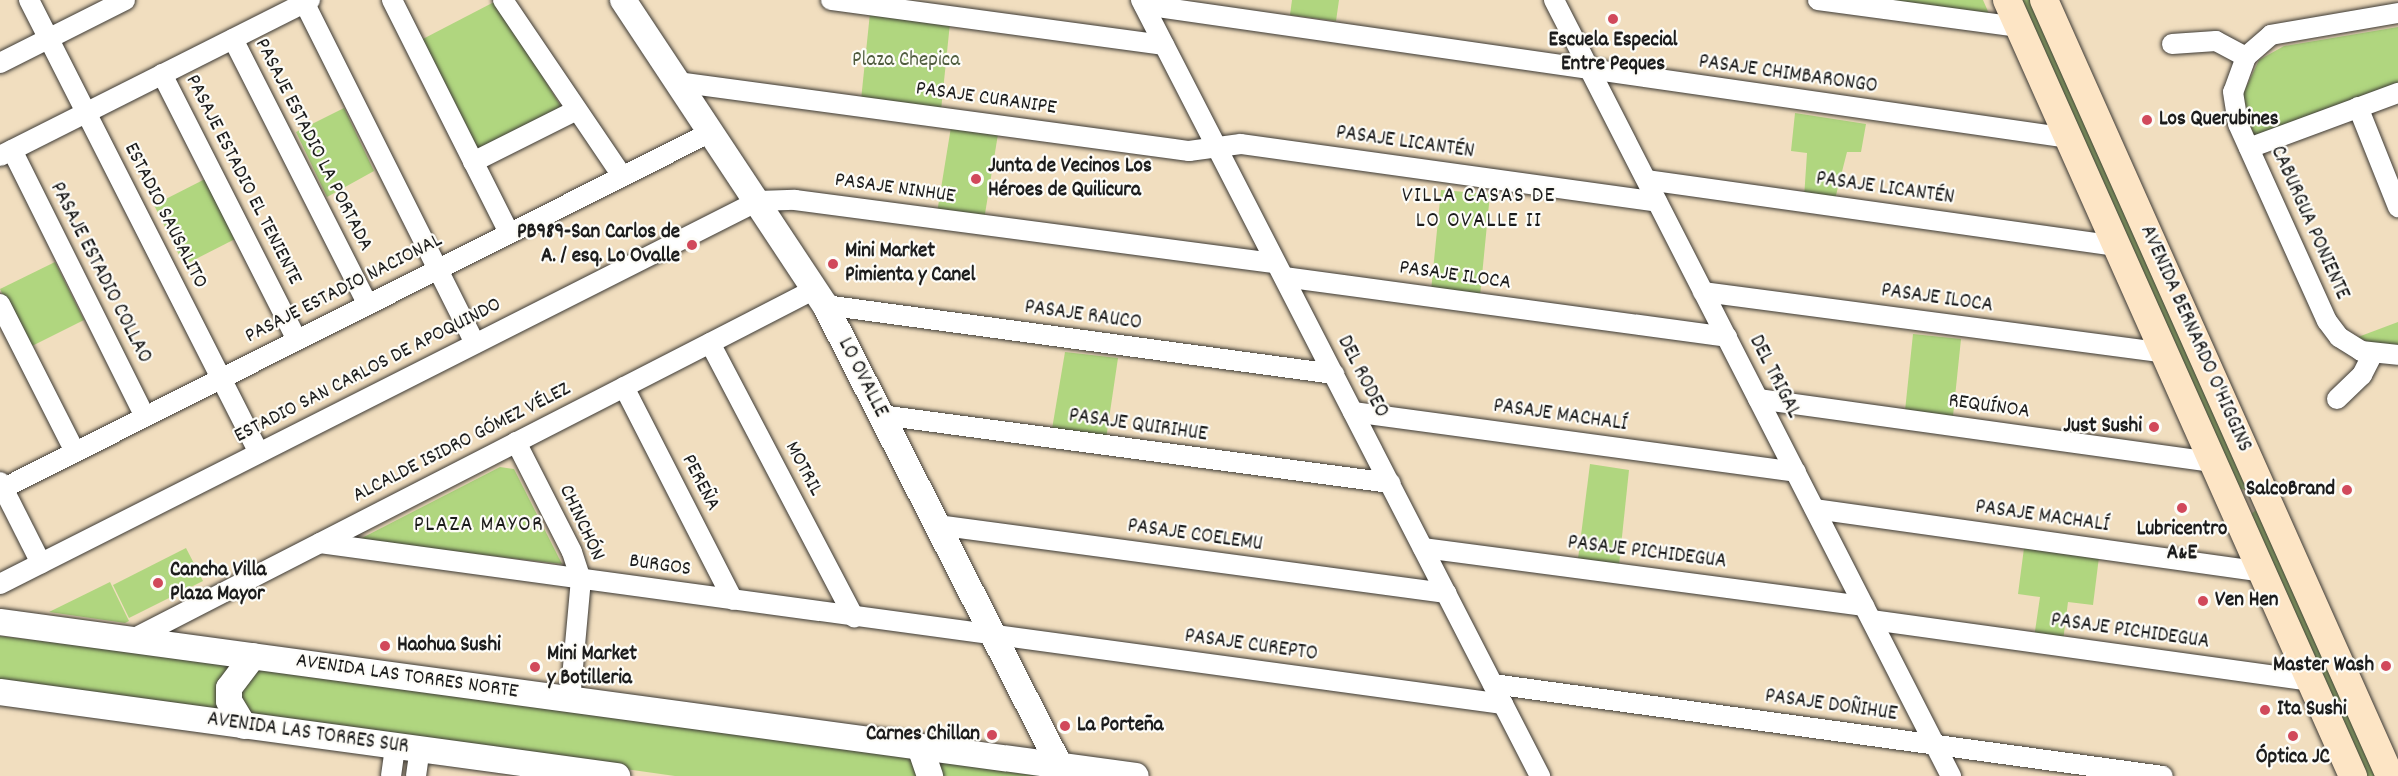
<!DOCTYPE html>
<html>
<head>
<meta charset="utf-8">
<style>
  body { margin:0 }
  #map { position:relative; width:2398px; height:776px; overflow:hidden; background:#f1debf; font-family:Dekko,sans-serif }
  div>[style] { position:absolute }
  .green>* { inset:0; background:#b0d67f }
  .roads { filter:drop-shadow(0 0 2px #3c3934) drop-shadow(0 0 2px #3c3934) }
  .minor>* { height:20px; margin:-10px; padding:0 10px; transform-origin:10px; border-radius:10px; background:#fff }
  .tertiary>* { height:26px; margin:-13px; padding:0 13px; transform-origin:13px; border-radius:13px; background:#fff }
  .secondary>* { height:28px; margin:-14px; padding:0 14px; transform-origin:14px; border-radius:14px; background:#fde5c5 }
  .dots>* { width:16px; height:16px; translate:-50% -50%; box-sizing:border-box; border:3px solid #fdfcf7; border-radius:50% }
  span { translate:-50% -50%; white-space:nowrap; text-align:center; line-height:1.15; -webkit-text-stroke:4.5px #fdfcf7; paint-order:stroke }
  .poi-label { font-size:21px; color:#1c1c1c; font-weight:700 }
  .left { translate:0 -50%; text-align:left }
  .right { translate:-100% -50%; text-align:right }
  .park-label { font-size:21px; color:#505d3f }
  .street-label { font-size:21px; color:#1c1c1c }
  .neighbourhood-label { font-size:22px; color:#1c1c1c; letter-spacing:1.5px }
</style>
</head>
<body>
<div id="map">
  <div class="green">
    <i style="clip-path:polygon(1292px 0,1339px 0,1336px 21px,1290px 15px)"></i>
    <i style="clip-path:polygon(1888px 0,1983px 0,1990px 16px)"></i>
    <i style="clip-path:polygon(2017px 0,2034px 0,2252px 490px,2238px 489px)"></i>
    <i style="clip-path:polygon(496px 1px,562px 108px,474px 151px,419px 41px)"></i>
    <i style="clip-path:polygon(870px 13px,950px 23px,941px 110px,861px 100px)"></i>
    <i style="clip-path:polygon(2398px 27px,2398px 88px,2254px 137px,2243px 94px,2259px 60px,2284px 46px)"></i>
    <i style="clip-path:polygon(344px 108px,374px 171px,327px 197px,296px 132px)"></i>
    <i style="clip-path:polygon(1795px 113px,1866px 124px,1861px 152px,1847px 152px,1834px 203px,1804px 198px,1807px 153px,1791px 151px)"></i>
    <i style="clip-path:polygon(951px 127px,998px 134px,984px 220px,937px 213px)"></i>
    <i style="clip-path:polygon(209px 177px,239px 237px,184px 265px,154px 205px)"></i>
    <i style="clip-path:polygon(1441px 190px,1490px 194px,1480px 296px,1431px 291px)"></i>
    <i style="clip-path:polygon(55px 262px,84px 320px,28px 348px,0 289px)"></i>
    <i style="clip-path:polygon(2398px 322px,2398px 346px,2374px 345px,2358px 337px)"></i>
    <i style="clip-path:polygon(1913px 334px,1961px 339px,1953px 416px,1905px 411px)"></i>
    <i style="clip-path:polygon(1065px 352px,1118px 358px,1106px 439px,1051px 435px)"></i>
    <i style="clip-path:polygon(1590px 464px,1629px 470px,1619px 565px,1578px 559px)"></i>
    <i style="clip-path:polygon(500px 467px,514px 469px,562px 564px,358px 540px)"></i>
    <i style="clip-path:polygon(2256px 510px,2378px 776px,2366px 776px,2250px 515px)"></i>
    <i style="clip-path:polygon(186px 548px,203px 581px,129px 618px,113px 585px)"></i>
    <i style="clip-path:polygon(2024px 548px,2099px 557px,2093px 605px,2068px 602px,2063px 641px,2034px 638px,2040px 597px,2018px 594px)"></i>
    <i style="clip-path:polygon(110px 582px,129px 621px,125px 623px,49px 612px)"></i>
    <i style="clip-path:polygon(0 636px,108px 649px,1047px 776px,675px 776px,0 681px)"></i>
  </div>
  <div class="roads">
    <div class="minor">
      <i style="left:29px;top:0;width:508px;rotate:63.08deg"></i>
      <i style="left:303px;top:0;width:384px;rotate:63.4deg"></i>
      <i style="left:392px;top:0;width:261px;rotate:63.3deg"></i>
      <i style="left:503px;top:0;width:212px;rotate:55.9deg"></i>
      <i style="left:831px;top:0;width:336px;rotate:7.7deg"></i>
      <i style="left:1141px;top:0;width:873px;rotate:62.79deg"></i>
      <i style="left:1554px;top:0;width:872px;rotate:62.91deg"></i>
      <i style="left:1818px;top:0;width:203px;rotate:7.7deg"></i>
      <i style="left:1144px;top:5px;width:935px;rotate:8.18deg"></i>
      <i style="left:2398px;top:13px;width:129px;rotate:170.2deg"></i>
      <i style="left:2271px;top:35px;width:33px;rotate:139deg"></i>
      <i style="left:2246px;top:57px;width:37px;rotate:110deg"></i>
      <i style="left:2233px;top:92px;width:32px;rotate:81deg"></i>
      <i style="left:2238px;top:124px;width:216px;rotate:65.7deg"></i>
      <i style="left:2327px;top:321px;width:20px;rotate:53deg"></i>
      <i style="left:2339px;top:337px;width:26px;rotate:32deg"></i>
      <i style="left:2361px;top:351px;width:37px;rotate:6deg"></i>
      <i style="left:233px;top:39px;width:298px;rotate:63.1deg"></i>
      <i style="left:2172px;top:44px;width:44px;rotate:-3.9deg"></i>
      <i style="left:2216px;top:41px;width:34px;rotate:28deg"></i>
      <i style="left:0;top:63px;width:140px;rotate:-26.7deg"></i>
      <i style="left:162px;top:74px;width:298px;rotate:63.1deg"></i>
      <i style="left:677px;top:82px;width:517px;rotate:7.68deg"></i>
      <i style="left:1189px;top:151px;width:52px;rotate:-7.7deg"></i>
      <i style="left:1241px;top:144px;width:420px;rotate:7.9deg"></i>
      <i style="left:2358px;top:107px;width:108px;rotate:68.2deg"></i>
      <i style="left:2249px;top:148px;width:159px;rotate:-20.3deg"></i>
      <i style="left:12px;top:150px;width:298px;rotate:63.5deg"></i>
      <i style="left:0;top:156px;width:347px;rotate:-26.7deg"></i>
      <i style="left:473px;top:162px;width:116px;rotate:-26.6deg"></i>
      <i style="left:1647px;top:180px;width:475px;rotate:8deg"></i>
      <i style="left:1284px;top:277px;width:447px;rotate:7.7deg"></i>
      <i style="left:1703px;top:292px;width:466px;rotate:7.5deg"></i>
      <i style="left:0;top:304px;width:166px;rotate:63.1deg"></i>
      <i style="left:825px;top:305px;width:514px;rotate:7.72deg"></i>
      <i style="left:710px;top:343px;width:310px;rotate:62.3deg"></i>
      <i style="left:624px;top:387px;width:239px;rotate:62.9deg"></i>
      <i style="left:1758px;top:399px;width:459px;rotate:7.9deg"></i>
      <i style="left:2337px;top:399px;width:35px;rotate:-44deg"></i>
      <i style="left:2362px;top:375px;width:22px;rotate:-63deg"></i>
      <i style="left:1353px;top:412px;width:447px;rotate:7.7deg"></i>
      <i style="left:881px;top:415px;width:514px;rotate:7.61deg"></i>
      <i style="left:516px;top:442px;width:123px;rotate:63deg"></i>
      <i style="left:572px;top:552px;width:28px;rotate:72deg"></i>
      <i style="left:581px;top:579px;width:121px;rotate:95.2deg"></i>
      <i style="left:0;top:482px;width:91px;rotate:63.2deg"></i>
      <i style="left:0;top:490px;width:796px;rotate:-26.73deg"></i>
      <i style="left:1815px;top:509px;width:451px;rotate:8deg"></i>
      <i style="left:937px;top:525px;width:514px;rotate:7.61deg"></i>
      <i style="left:320px;top:543px;width:1194px;rotate:7.75deg"></i>
      <i style="left:1423px;top:548px;width:445px;rotate:7.5deg"></i>
      <i style="left:0;top:584px;width:849px;rotate:-26.81deg"></i>
      <i style="left:758px;top:201px;width:37px;rotate:-2deg"></i>
      <i style="left:795px;top:200px;width:485px;rotate:7.5deg"></i>
      <i style="left:1872px;top:620px;width:443px;rotate:7.9deg"></i>
      <i style="left:131px;top:640px;width:769px;rotate:-27.16deg"></i>
      <i style="left:1493px;top:684px;width:676px;rotate:7.82deg"></i>
      <i style="left:391px;top:776px;width:30px;rotate:-82deg"></i>
      <i style="left:416px;top:776px;width:27px;rotate:-82deg"></i>
    </div>
    <div class="tertiary">
      <i style="left:623px;top:0;width:366px;rotate:56.5deg"></i>
      <i style="left:825px;top:305px;width:529px;rotate:63deg"></i>
      <i style="left:0;top:622px;width:1146px;rotate:7.72deg"></i>
      <i style="left:0;top:692px;width:623px;rotate:7.75deg"></i>
      <i style="left:244px;top:726px;width:29px;rotate:-121deg"></i>
      <i style="left:229px;top:701px;width:13px;rotate:-90deg"></i>
      <i style="left:229px;top:688px;width:40px;rotate:-53deg"></i>
      <i style="left:920px;top:747px;width:31px;rotate:71deg"></i>
    </div>
    <div class="secondary">
      <i style="left:2007px;top:0;width:850px;rotate:65.97deg"></i>
      <i style="left:2044px;top:0;width:850px;rotate:65.97deg"></i>
    </div>
  </div>
  <div class="dots">
    <i style="left:1613px;top:19px;background:#d1495b"></i>
    <i style="left:2147px;top:120px;background:#d1495b"></i>
    <i style="left:976px;top:179px;background:#d1495b"></i>
    <i style="left:692px;top:245px;background:#d1495b"></i>
    <i style="left:833px;top:264px;background:#d1495b"></i>
    <i style="left:2154px;top:427px;background:#d1495b"></i>
    <i style="left:2347px;top:490px;background:#d1495b"></i>
    <i style="left:2182px;top:508px;background:#d1495b"></i>
    <i style="left:158px;top:583px;background:#d1495b"></i>
    <i style="left:2203px;top:601px;background:#d1495b"></i>
    <i style="left:385px;top:646px;background:#d1495b"></i>
    <i style="left:2386px;top:666px;background:#d1495b"></i>
    <i style="left:535px;top:667px;background:#d1495b"></i>
    <i style="left:2265px;top:710px;background:#d1495b"></i>
    <i style="left:1065px;top:726px;background:#d1495b"></i>
    <i style="left:992px;top:735px;background:#d1495b"></i>
    <i style="left:2293px;top:736px;background:#d1495b"></i>
  </div>
  <div class="poi-label">
    <span style="left:1613px;top:53px">Escuela Especial<br>Entre Peques</span>
    <span class="left" style="left:2159px;top:120px">Los Querubines</span>
    <span class="left" style="left:988px;top:179px">Junta de Vecinos Los<br>Héroes de Quilicura</span>
    <span class="right" style="left:680px;top:245px">PB989-San Carlos de<br>A. / esq. Lo Ovalle</span>
    <span class="left" style="left:845px;top:264px">Mini Market<br>Pimienta y Canel</span>
    <span class="right" style="left:2142px;top:427px">Just Sushi</span>
    <span class="right" style="left:2335px;top:490px">SalcoBrand</span>
    <span style="left:2182px;top:542px">Lubricentro<br>A&amp;E</span>
    <span class="left" style="left:170px;top:583px">Cancha Villa<br>Plaza Mayor</span>
    <span class="left" style="left:2215px;top:601px">Ven Hen</span>
    <span class="left" style="left:397px;top:646px">Haohua Sushi</span>
    <span class="left" style="left:547px;top:667px">Mini Market<br>y Botilleria</span>
    <span class="right" style="left:2374px;top:666px">Master Wash</span>
    <span class="left" style="left:2277px;top:710px">Ita Sushi</span>
    <span class="left" style="left:1077px;top:726px">La Porteña</span>
    <span class="right" style="left:980px;top:735px">Carnes Chillan</span>
    <span style="left:2293px;top:758px">Óptica JC</span>
  </div>
  <div class="park-label">
    <span style="left:906px;top:61px">Plaza Chepica</span>
  </div>
  <div class="street-label">
    <span style="left:1788px;top:75px;rotate:8deg">PASAJE CHIMBARONGO</span>
    <span style="left:986px;top:99px;rotate:8deg">PASAJE CURANIPE</span>
    <span style="left:1405px;top:143px;rotate:8deg">PASAJE LICANTÉN</span>
    <span style="left:313px;top:145px;rotate:63deg">PASAJE ESTADIO LA PORTADA</span>
    <span style="left:243px;top:180px;rotate:63deg">PASAJE ESTADIO EL TENIENTE</span>
    <span style="left:895px;top:189px;rotate:8deg">PASAJE NINHUE</span>
    <span style="left:1885px;top:189px;rotate:8deg">PASAJE LICANTÉN</span>
    <span style="left:165px;top:216px;rotate:63deg">ESTADIO SAUSALITO</span>
    <span style="left:2309px;top:223px;rotate:66deg">CABURGUA PONIENTE</span>
    <span style="left:100px;top:273px;rotate:63deg">PASAJE ESTADIO COLLAO</span>
    <span style="left:1455px;top:276px;rotate:8deg">PASAJE ILOCA</span>
    <span style="left:344px;top:289px;rotate:-27deg">PASAJE ESTADIO NACIONAL</span>
    <span style="left:1937px;top:299px;rotate:8deg">PASAJE ILOCA</span>
    <span style="left:1083px;top:316px;rotate:8deg">PASAJE RAUCO</span>
    <span style="left:2195px;top:339px;rotate:66deg">AVENIDA BERNARDO O'HIGGINS</span>
    <span style="left:368px;top:371px;rotate:-27deg">ESTADIO SAN CARLOS DE APOQUINDO</span>
    <span style="left:1362px;top:377px;rotate:63deg">DEL RODEO</span>
    <span style="left:1774px;top:377px;rotate:63deg">DEL TRIGAL</span>
    <span style="left:862px;top:378px;rotate:63deg">LO OVALLE</span>
    <span style="left:1989px;top:407px;rotate:8deg">REQUÍNOA</span>
    <span style="left:1560px;top:416px;rotate:8deg">PASAJE MACHALÍ</span>
    <span style="left:1138px;top:426px;rotate:8deg">PASAJE QUIRIHUE</span>
    <span style="left:462px;top:443px;rotate:-27deg">ALCALDE ISIDRO GÓMEZ VÉLEZ</span>
    <span style="left:803px;top:469px;rotate:62deg">MOTRIL</span>
    <span style="left:700px;top:483px;rotate:63deg">PEREÑA</span>
    <span style="left:2042px;top:517px;rotate:8deg">PASAJE MACHALÍ</span>
    <span style="left:581px;top:523px;rotate:65deg">CHINCHÓN</span>
    <span style="left:1195px;top:536px;rotate:8deg">PASAJE COELEMU</span>
    <span style="left:1647px;top:553px;rotate:7deg">PASAJE PICHIDEGUA</span>
    <span style="left:660px;top:566px;rotate:8deg">BURGOS</span>
    <span style="left:2130px;top:632px;rotate:8deg">PASAJE PICHIDEGUA</span>
    <span style="left:1251px;top:646px;rotate:8deg">PASAJE CUREPTO</span>
    <span style="left:407px;top:677px;rotate:8deg">AVENIDA LAS TORRES NORTE</span>
    <span style="left:1831px;top:706px;rotate:8deg">PASAJE DOÑIHUE</span>
    <span style="left:308px;top:734px;rotate:8deg">AVENIDA LAS TORRES SUR</span>
  </div>
  <div class="neighbourhood-label">
    <span style="left:1479px;top:209px">VILLA CASAS DE<br>LO OVALLE II</span>
    <span style="left:479px;top:526px">PLAZA MAYOR</span>
  </div>
</div>
</body>
</html>
